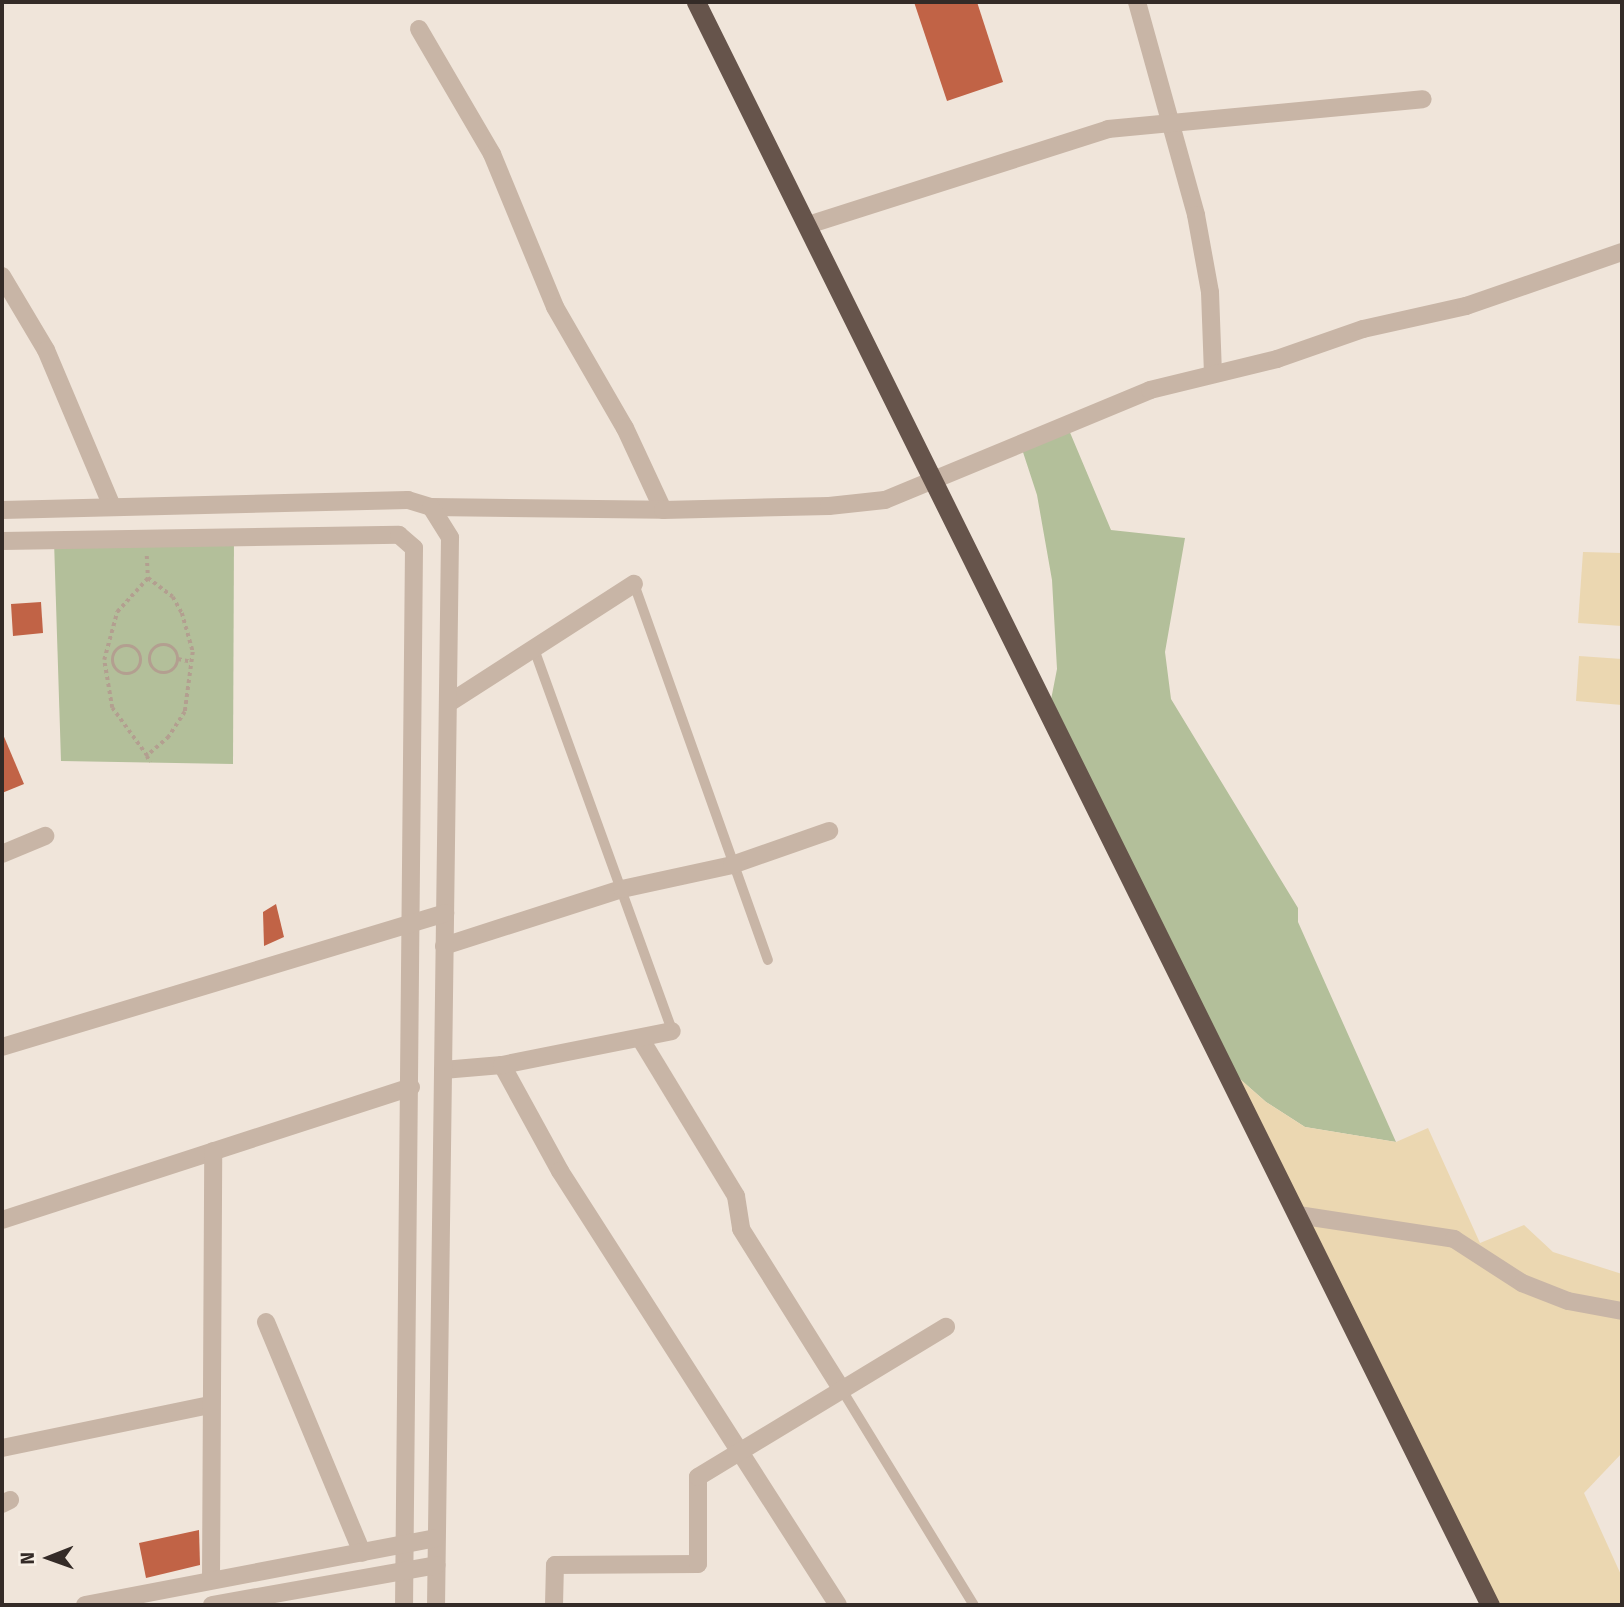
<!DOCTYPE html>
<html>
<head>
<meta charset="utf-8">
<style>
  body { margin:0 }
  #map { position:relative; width:1624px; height:1607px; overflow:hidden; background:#f0e5da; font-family:"Fira Sans",sans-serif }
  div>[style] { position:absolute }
  .green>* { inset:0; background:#b3bf9a }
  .sand>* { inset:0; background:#ebd7b1 }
  .building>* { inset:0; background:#c16346 }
  .path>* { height:3.5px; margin-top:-1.75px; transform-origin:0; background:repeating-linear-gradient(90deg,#b39f90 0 3.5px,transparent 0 7px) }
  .path>.ring { margin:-1.75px; padding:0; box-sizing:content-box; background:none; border:3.5px solid #b39f90; border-radius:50% }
  .service>* { height:10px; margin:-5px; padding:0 5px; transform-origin:5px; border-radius:5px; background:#c8b5a6 }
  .minor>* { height:18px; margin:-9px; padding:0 9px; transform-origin:9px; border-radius:9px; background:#c8b5a6 }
  .tertiary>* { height:18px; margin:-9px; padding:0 9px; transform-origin:9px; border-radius:9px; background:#c8b5a6 }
  .trunk>* { height:19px; margin:-9.5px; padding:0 9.5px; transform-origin:9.5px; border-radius:9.5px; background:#66544b }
  span { translate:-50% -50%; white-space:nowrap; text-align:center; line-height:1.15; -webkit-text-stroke:5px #f8f0e6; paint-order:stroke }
  .frame { position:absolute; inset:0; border:4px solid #342b27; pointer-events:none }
  .north { position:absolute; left:14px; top:1523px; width:70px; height:70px; -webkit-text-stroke:5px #f8f0e6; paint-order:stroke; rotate:269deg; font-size:19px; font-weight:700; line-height:28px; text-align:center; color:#342b27 }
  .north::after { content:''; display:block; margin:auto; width:24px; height:32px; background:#342b27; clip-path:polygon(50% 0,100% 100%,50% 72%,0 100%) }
</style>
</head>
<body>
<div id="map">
  <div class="green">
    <i style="clip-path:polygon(1066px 423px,1111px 530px,1185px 538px,1165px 652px,1171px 699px,1298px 908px,1298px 922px,1396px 1142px,1305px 1127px,1266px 1102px,1224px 1065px,1049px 710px,1057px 669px,1052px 580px,1037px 495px,1020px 443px)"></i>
    <i style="clip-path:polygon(234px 535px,233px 764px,61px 761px,54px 541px)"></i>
  </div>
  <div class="sand">
    <i style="clip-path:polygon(1583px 552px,1622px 553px,1622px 626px,1578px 623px)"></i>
    <i style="clip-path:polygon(1579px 656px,1622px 659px,1622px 705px,1576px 701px)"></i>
    <i style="clip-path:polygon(1224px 1065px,1266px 1102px,1305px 1127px,1396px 1142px,1428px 1128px,1480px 1243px,1524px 1225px,1553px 1252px,1622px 1274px,1622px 1453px,1584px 1493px,1622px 1577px,1622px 1605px,1490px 1605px)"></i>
  </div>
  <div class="building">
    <i style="clip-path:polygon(914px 2px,977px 2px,1003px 82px,947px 101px)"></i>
    <i style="clip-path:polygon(41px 602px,43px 633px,13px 636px,11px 604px)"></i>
    <i style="clip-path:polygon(2px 732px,24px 784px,2px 793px)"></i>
    <i style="clip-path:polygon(276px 904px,284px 937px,264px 946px,263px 912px)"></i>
    <i style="clip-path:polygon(199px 1530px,200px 1565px,146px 1578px,139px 1543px)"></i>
  </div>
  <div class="path">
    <i style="left:147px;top:556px;width:22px;rotate:87deg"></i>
    <i style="left:148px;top:578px;width:31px;rotate:37deg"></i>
    <i style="left:173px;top:597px;width:18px;rotate:61deg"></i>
    <i style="left:182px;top:613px;width:41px;rotate:74.2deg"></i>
    <i style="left:193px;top:652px;width:61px;rotate:97.6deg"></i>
    <i style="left:185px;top:712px;width:30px;rotate:123deg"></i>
    <i style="left:169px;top:737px;width:29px;rotate:139deg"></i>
    <i style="left:147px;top:756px;width:59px;rotate:-126.1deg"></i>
    <i style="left:112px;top:708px;width:49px;rotate:-99.5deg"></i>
    <i style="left:104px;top:660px;width:50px;rotate:-74.8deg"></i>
    <i style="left:117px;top:612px;width:46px;rotate:-47.6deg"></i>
    <i class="ring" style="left:150px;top:645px;width:24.5px;height:24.5px"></i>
    <i class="ring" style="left:113px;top:646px;width:24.5px;height:24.5px"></i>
    <i style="left:178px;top:659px;width:14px;rotate:12deg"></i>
    <i style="left:147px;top:756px;width:7px;rotate:63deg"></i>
  </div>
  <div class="service">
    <i style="left:634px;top:584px;width:399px;rotate:70.4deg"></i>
    <i style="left:534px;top:649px;width:406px;rotate:70.1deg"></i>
    <i style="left:842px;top:1390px;width:252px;rotate:58.5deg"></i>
  </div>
  <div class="minor">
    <i style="left:1137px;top:2px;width:221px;rotate:74.5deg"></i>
    <i style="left:1196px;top:215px;width:78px;rotate:79.7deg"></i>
    <i style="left:1210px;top:292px;width:80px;rotate:87.9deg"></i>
    <i style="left:419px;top:29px;width:145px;rotate:59.7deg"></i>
    <i style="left:492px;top:154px;width:165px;rotate:67.6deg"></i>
    <i style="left:555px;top:307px;width:140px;rotate:60deg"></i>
    <i style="left:625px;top:428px;width:90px;rotate:65.1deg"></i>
    <i style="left:808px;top:225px;width:315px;rotate:-17.7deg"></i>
    <i style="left:1108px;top:129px;width:316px;rotate:-5.4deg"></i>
    <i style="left:2px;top:276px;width:86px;rotate:59.3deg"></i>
    <i style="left:46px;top:350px;width:169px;rotate:67.1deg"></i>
    <i style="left:431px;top:507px;width:232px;rotate:0.7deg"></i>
    <i style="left:663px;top:510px;width:166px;rotate:-1.4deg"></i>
    <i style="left:829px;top:506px;width:56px;rotate:-6.1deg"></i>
    <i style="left:885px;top:500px;width:287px;rotate:-22.5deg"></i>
    <i style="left:1150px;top:390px;width:131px;rotate:-13.7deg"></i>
    <i style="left:1277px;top:359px;width:91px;rotate:-19.2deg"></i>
    <i style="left:1363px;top:329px;width:106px;rotate:-12.6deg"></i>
    <i style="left:1466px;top:306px;width:165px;rotate:-19.1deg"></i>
    <i style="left:449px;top:703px;width:220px;rotate:-32.8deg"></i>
    <i style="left:2px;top:854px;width:47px;rotate:-22.7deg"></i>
    <i style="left:444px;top:946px;width:187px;rotate:-17.8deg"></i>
    <i style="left:622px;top:889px;width:113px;rotate:-12.3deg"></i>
    <i style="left:732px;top:865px;width:103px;rotate:-19.3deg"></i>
    <i style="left:640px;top:1038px;width:185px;rotate:58.7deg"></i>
    <i style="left:736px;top:1196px;width:33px;rotate:81deg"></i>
    <i style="left:741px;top:1229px;width:190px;rotate:57.9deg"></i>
    <i style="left:502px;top:1065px;width:121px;rotate:61.3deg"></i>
    <i style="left:560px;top:1171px;width:515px;rotate:57.36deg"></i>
    <i style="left:443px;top:1070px;width:59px;rotate:-4.8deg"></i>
    <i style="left:502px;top:1065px;width:173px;rotate:-11.3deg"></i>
    <i style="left:1298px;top:1215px;width:158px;rotate:8.7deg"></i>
    <i style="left:1454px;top:1239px;width:81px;rotate:32.9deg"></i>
    <i style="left:1522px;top:1283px;width:49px;rotate:21.4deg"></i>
    <i style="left:1568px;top:1301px;width:55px;rotate:10.5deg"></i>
    <i style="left:2px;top:1220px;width:430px;rotate:-18deg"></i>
    <i style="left:266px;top:1322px;width:250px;rotate:67.4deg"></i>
    <i style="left:2px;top:1448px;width:212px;rotate:-11.7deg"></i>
    <i style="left:2px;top:1504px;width:9px;rotate:-27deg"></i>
    <i style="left:211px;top:1580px;width:429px;rotate:-89.7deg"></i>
    <i style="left:554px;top:1605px;width:40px;rotate:-88.6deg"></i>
    <i style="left:555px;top:1565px;width:143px;rotate:-0.4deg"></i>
    <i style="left:698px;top:1564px;width:87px;rotate:-90deg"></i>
    <i style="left:698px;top:1477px;width:290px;rotate:-31.2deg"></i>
  </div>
  <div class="tertiary">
    <i style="left:2px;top:510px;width:406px;rotate:-1.4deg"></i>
    <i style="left:408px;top:500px;width:24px;rotate:17deg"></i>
    <i style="left:431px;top:507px;width:36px;rotate:58deg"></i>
    <i style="left:450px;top:538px;width:1067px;rotate:90.75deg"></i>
    <i style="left:2px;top:541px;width:397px;rotate:-0.9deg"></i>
    <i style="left:399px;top:535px;width:20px;rotate:41deg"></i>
    <i style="left:414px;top:548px;width:1057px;rotate:90.54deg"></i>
    <i style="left:2px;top:1047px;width:463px;rotate:-16.8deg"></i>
    <i style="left:85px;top:1605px;width:357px;rotate:-10.8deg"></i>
    <i style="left:212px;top:1605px;width:228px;rotate:-10.1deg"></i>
  </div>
  <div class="trunk">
    <i style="left:696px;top:2px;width:1789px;rotate:63.65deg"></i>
  </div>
  <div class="frame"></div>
  <div class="north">N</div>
</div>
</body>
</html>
